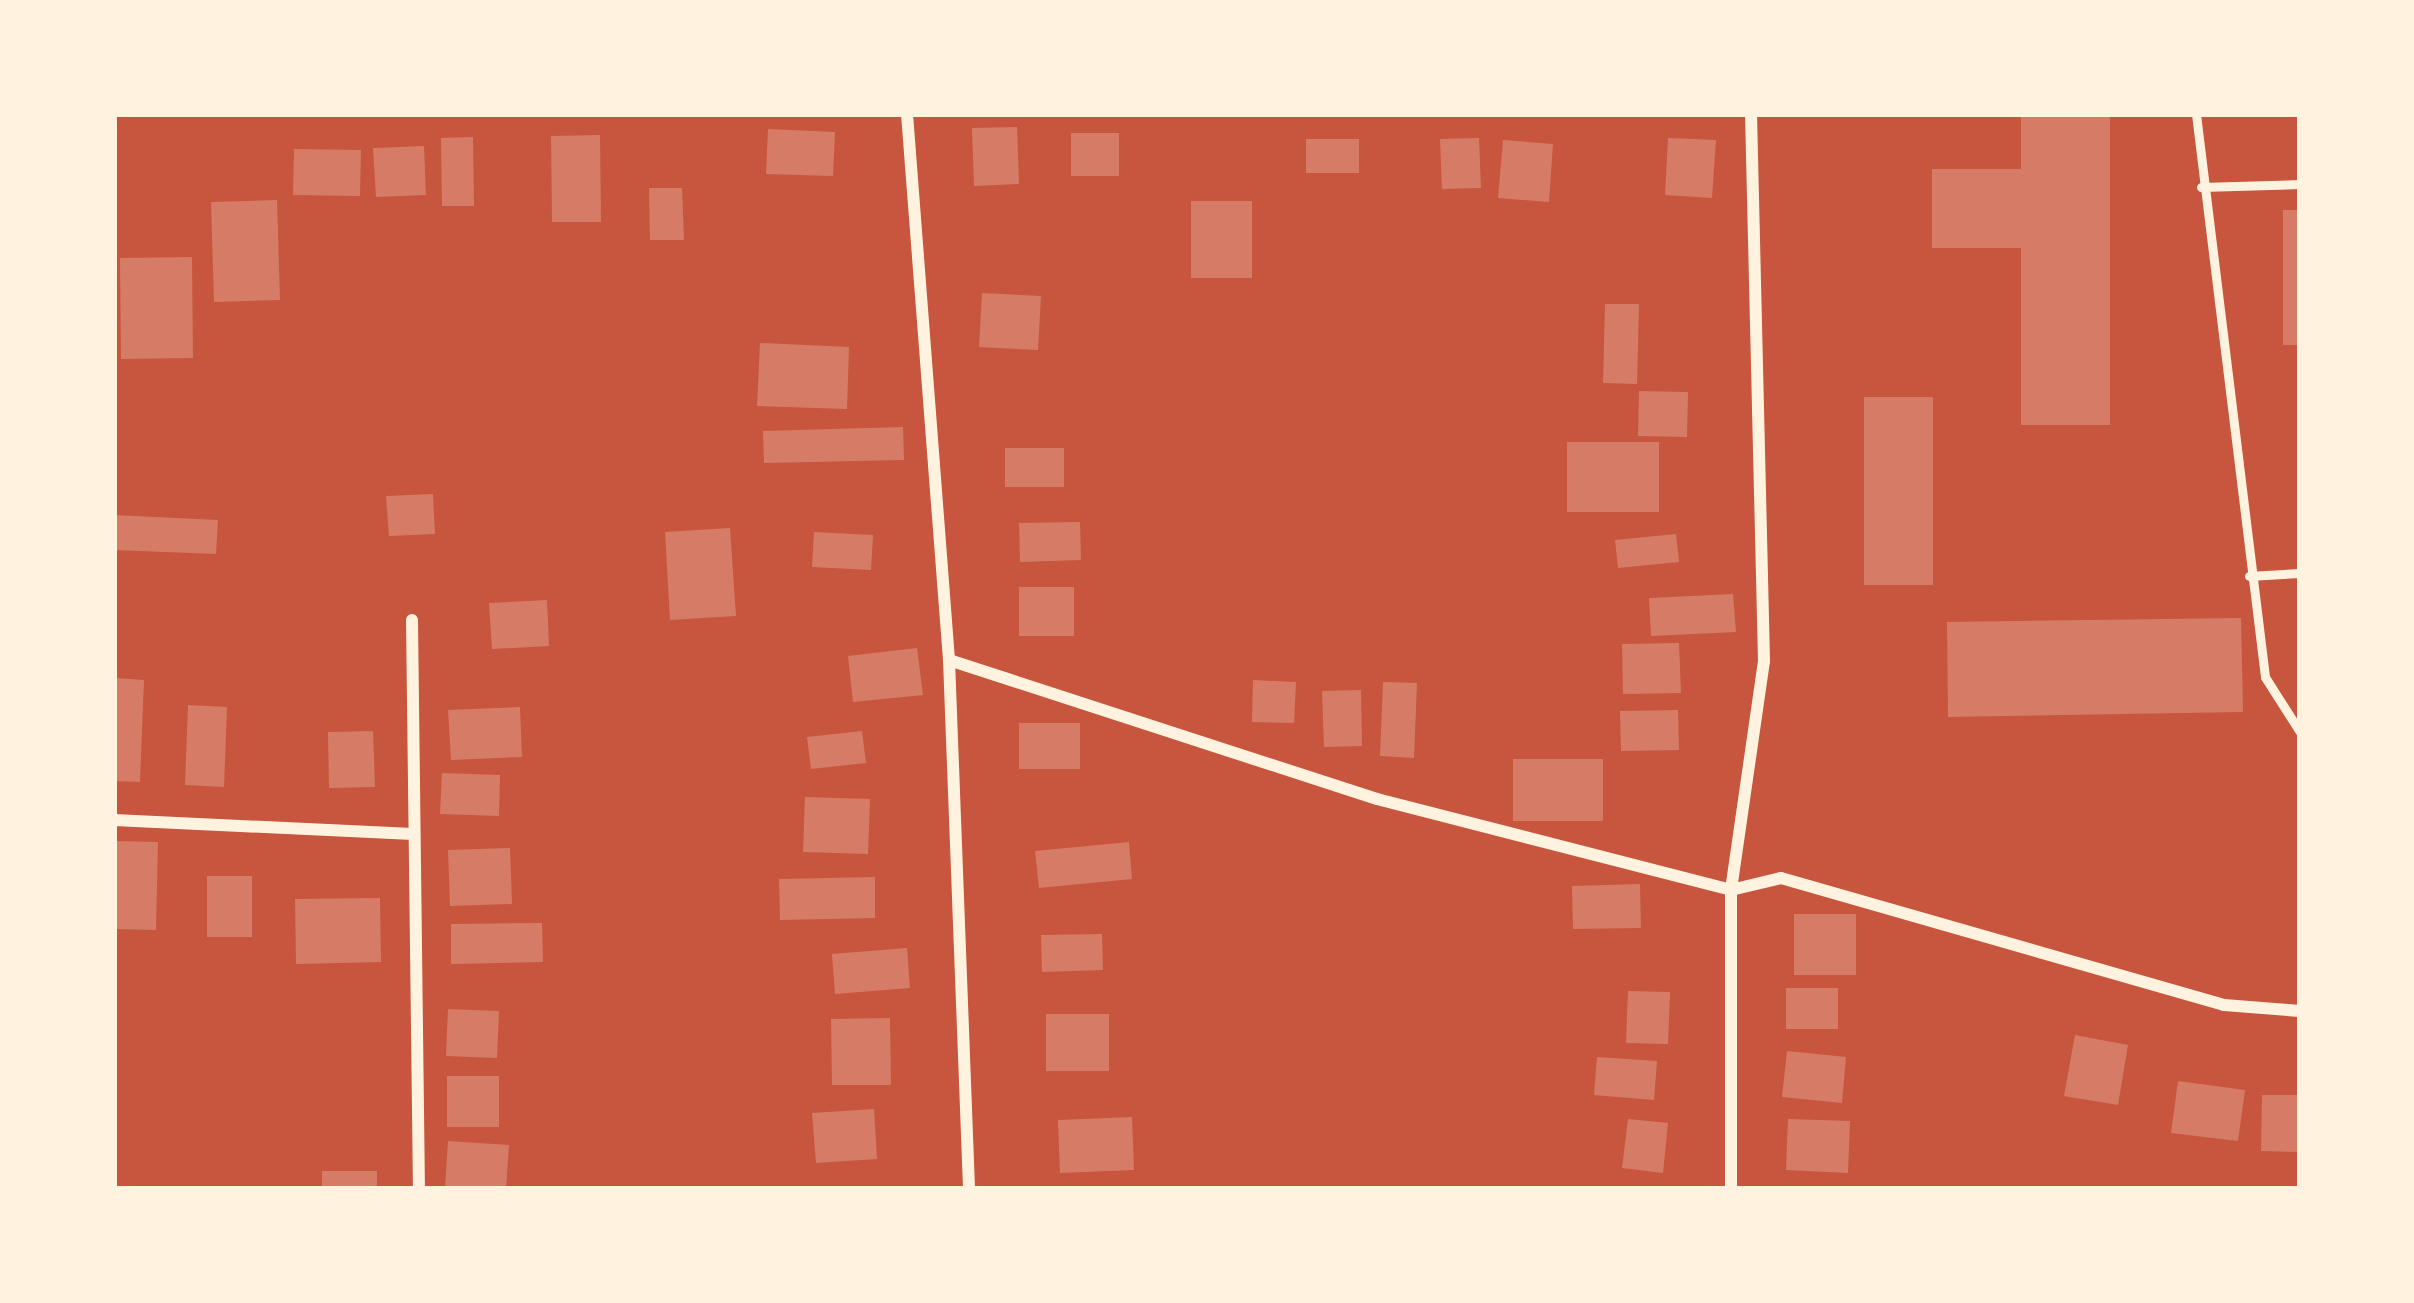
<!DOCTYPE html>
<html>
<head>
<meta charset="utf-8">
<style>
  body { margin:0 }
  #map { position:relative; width:2414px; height:1303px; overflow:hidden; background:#c8553d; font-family:Montserrat,sans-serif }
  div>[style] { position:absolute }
  .building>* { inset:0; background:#d67c66 }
  .service>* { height:9px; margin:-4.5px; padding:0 4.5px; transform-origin:4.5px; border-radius:4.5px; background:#fff3e0 }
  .minor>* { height:12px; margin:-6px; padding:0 6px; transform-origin:6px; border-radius:6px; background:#fff3e0 }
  span { translate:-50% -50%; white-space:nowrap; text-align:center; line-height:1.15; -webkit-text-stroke:9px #fff3e0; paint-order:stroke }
  .frame { position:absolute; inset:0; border:117px solid #fff3e0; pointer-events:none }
</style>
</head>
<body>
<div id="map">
  <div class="building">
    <i style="clip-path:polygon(2021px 114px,2110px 114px,2110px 425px,2021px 425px,2021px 248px,1932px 248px,1932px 169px,2021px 169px)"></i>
    <i style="clip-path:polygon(1017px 127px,1019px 184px,974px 186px,972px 128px)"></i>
    <i style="clip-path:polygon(768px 129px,835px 132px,833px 176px,766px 174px)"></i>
    <i style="clip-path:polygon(1071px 133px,1119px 133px,1119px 176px,1071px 176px)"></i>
    <i style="clip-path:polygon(600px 135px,601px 222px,552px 222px,551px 136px)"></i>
    <i style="clip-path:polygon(473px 137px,474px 206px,442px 206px,441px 138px)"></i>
    <i style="clip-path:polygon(1479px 138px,1481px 188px,1442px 189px,1440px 139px)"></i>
    <i style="clip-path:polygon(1668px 138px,1716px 140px,1712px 198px,1665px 195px)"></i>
    <i style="clip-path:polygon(1306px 139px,1359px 139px,1359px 173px,1306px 173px)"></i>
    <i style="clip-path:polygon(1503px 140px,1553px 144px,1549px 202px,1498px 198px)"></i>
    <i style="clip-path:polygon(424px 146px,426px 195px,376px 197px,373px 148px)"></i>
    <i style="clip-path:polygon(294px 149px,361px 150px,360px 196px,293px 195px)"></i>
    <i style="clip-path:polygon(649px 188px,682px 188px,684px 240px,650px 240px)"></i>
    <i style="clip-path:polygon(277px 200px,280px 300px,214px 302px,211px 202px)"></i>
    <i style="clip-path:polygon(1191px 201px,1252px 201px,1252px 278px,1191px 278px)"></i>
    <i style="clip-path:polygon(2283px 210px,2300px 210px,2300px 345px,2283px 345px)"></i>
    <i style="clip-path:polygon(192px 257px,193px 358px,121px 359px,120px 258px)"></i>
    <i style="clip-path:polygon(982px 293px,1041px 296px,1038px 350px,979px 347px)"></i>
    <i style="clip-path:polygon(1605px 304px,1639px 304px,1637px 384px,1603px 383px)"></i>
    <i style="clip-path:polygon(760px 343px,849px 347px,847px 409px,757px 406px)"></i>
    <i style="clip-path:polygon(1639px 391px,1688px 392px,1687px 437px,1638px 436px)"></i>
    <i style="clip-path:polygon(1864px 397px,1933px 397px,1933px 585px,1864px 585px)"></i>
    <i style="clip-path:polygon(903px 427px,904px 460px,764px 463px,763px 431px)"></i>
    <i style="clip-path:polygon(1567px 442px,1659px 442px,1659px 512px,1567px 512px)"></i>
    <i style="clip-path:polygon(1005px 448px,1064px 448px,1064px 487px,1005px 487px)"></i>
    <i style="clip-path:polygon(433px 494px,435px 534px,389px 536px,386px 496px)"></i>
    <i style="clip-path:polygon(114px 515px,218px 520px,216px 554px,114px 550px)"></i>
    <i style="clip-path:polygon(1080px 522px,1081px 560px,1020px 562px,1019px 523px)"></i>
    <i style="clip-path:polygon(730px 528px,736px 616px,670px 620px,665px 532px)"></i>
    <i style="clip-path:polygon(814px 532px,873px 535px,871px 570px,812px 567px)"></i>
    <i style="clip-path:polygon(1676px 534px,1679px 562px,1618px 568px,1615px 540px)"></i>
    <i style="clip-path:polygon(1019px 587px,1074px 587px,1074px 636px,1019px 636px)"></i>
    <i style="clip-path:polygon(1733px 594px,1736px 632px,1651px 636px,1649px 598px)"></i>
    <i style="clip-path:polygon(547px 600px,549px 646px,492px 649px,489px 603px)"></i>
    <i style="clip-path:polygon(2241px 618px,2243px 712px,1948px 717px,1947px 622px)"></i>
    <i style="clip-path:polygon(1679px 643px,1681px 693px,1623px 694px,1622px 644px)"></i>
    <i style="clip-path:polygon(917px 648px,923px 695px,853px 702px,848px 656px)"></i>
    <i style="clip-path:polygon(114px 678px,144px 680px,140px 782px,114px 781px)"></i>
    <i style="clip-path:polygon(1253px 680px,1296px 682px,1294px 723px,1252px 722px)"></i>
    <i style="clip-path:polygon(1383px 682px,1417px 683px,1414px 758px,1380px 756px)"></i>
    <i style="clip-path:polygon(1361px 690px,1362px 746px,1324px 747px,1322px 691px)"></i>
    <i style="clip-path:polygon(188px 705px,227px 707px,224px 787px,185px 785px)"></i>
    <i style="clip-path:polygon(520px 707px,522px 757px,451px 760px,448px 710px)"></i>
    <i style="clip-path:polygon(1678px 710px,1679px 750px,1621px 751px,1620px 711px)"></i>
    <i style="clip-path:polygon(1019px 723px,1080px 723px,1080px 769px,1019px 769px)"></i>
    <i style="clip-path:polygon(373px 731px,375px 787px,329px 788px,328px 732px)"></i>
    <i style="clip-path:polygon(862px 731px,866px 763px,811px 769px,807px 737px)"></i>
    <i style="clip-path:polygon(1513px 759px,1603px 759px,1603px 821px,1513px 821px)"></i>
    <i style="clip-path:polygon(442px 773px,500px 775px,499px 816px,440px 814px)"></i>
    <i style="clip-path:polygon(805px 797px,870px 799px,868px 854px,803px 852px)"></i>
    <i style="clip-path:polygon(114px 841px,158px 842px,156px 930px,114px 929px)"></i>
    <i style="clip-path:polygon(1129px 842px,1132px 879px,1039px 888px,1035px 851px)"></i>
    <i style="clip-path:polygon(510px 848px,512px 904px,450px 906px,448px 850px)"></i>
    <i style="clip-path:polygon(207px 876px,252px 876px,252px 937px,207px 937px)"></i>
    <i style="clip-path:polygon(875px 877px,875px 918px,780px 920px,779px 879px)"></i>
    <i style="clip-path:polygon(1640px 884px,1641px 928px,1573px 929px,1572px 886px)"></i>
    <i style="clip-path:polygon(380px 898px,381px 962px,296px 964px,295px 899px)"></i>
    <i style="clip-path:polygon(1794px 914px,1856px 914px,1856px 975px,1794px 975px)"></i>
    <i style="clip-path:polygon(542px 923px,543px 962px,451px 964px,451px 924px)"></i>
    <i style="clip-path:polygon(1102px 934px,1103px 970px,1042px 972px,1041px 935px)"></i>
    <i style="clip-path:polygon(907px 948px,910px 988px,835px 994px,832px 954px)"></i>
    <i style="clip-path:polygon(1786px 988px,1838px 988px,1838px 1029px,1786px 1029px)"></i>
    <i style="clip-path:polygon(1628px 991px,1670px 992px,1668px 1044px,1626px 1043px)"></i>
    <i style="clip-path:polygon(448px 1009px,499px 1011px,497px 1058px,446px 1056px)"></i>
    <i style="clip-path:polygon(1046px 1014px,1109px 1014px,1109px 1071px,1046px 1071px)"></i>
    <i style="clip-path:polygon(890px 1018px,891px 1085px,832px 1085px,831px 1019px)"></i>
    <i style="clip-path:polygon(2075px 1035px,2128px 1045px,2118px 1105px,2064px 1096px)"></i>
    <i style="clip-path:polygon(1787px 1051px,1846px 1057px,1842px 1103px,1782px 1097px)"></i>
    <i style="clip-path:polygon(1597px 1057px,1657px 1061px,1654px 1100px,1594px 1095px)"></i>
    <i style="clip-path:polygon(447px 1076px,499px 1076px,499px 1127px,447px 1127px)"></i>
    <i style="clip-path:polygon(2178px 1081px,2245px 1090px,2238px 1141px,2171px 1133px)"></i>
    <i style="clip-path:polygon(2262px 1095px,2300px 1095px,2300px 1152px,2261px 1151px)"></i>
    <i style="clip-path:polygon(874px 1109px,877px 1159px,816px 1163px,812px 1113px)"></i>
    <i style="clip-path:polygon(1132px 1117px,1134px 1170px,1060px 1173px,1058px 1120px)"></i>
    <i style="clip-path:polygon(1628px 1119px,1668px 1123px,1663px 1173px,1622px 1168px)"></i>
    <i style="clip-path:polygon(1788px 1119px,1850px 1121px,1848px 1173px,1786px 1170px)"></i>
    <i style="clip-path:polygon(448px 1141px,509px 1145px,506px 1189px,445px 1189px)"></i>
    <i style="clip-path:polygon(322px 1171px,377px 1171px,377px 1189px,322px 1189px)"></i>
  </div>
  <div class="service">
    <i style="left:2196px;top:114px;width:567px;rotate:83.01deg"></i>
    <i style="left:2265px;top:677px;width:65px;rotate:57.5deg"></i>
    <i style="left:2201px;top:187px;width:99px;rotate:-1.7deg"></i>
    <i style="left:2249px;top:576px;width:51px;rotate:-3.4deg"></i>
  </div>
  <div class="minor">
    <i style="left:907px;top:114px;width:548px;rotate:85.6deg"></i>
    <i style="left:949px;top:660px;width:529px;rotate:87.83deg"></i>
    <i style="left:412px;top:620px;width:569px;rotate:89.3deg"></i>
    <i style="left:949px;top:660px;width:450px;rotate:18deg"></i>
    <i style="left:1377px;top:799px;width:366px;rotate:14.4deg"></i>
    <i style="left:1731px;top:890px;width:51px;rotate:-13.5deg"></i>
    <i style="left:1781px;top:878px;width:461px;rotate:16deg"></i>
    <i style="left:2224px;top:1005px;width:76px;rotate:4.5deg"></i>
    <i style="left:114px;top:820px;width:294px;rotate:2.7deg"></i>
    <i style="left:1731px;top:1189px;width:299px;rotate:-90deg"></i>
    <i style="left:1731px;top:890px;width:231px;rotate:-81.8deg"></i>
    <i style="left:1764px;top:661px;width:547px;rotate:-91.36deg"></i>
  </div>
  <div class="frame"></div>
</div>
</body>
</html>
